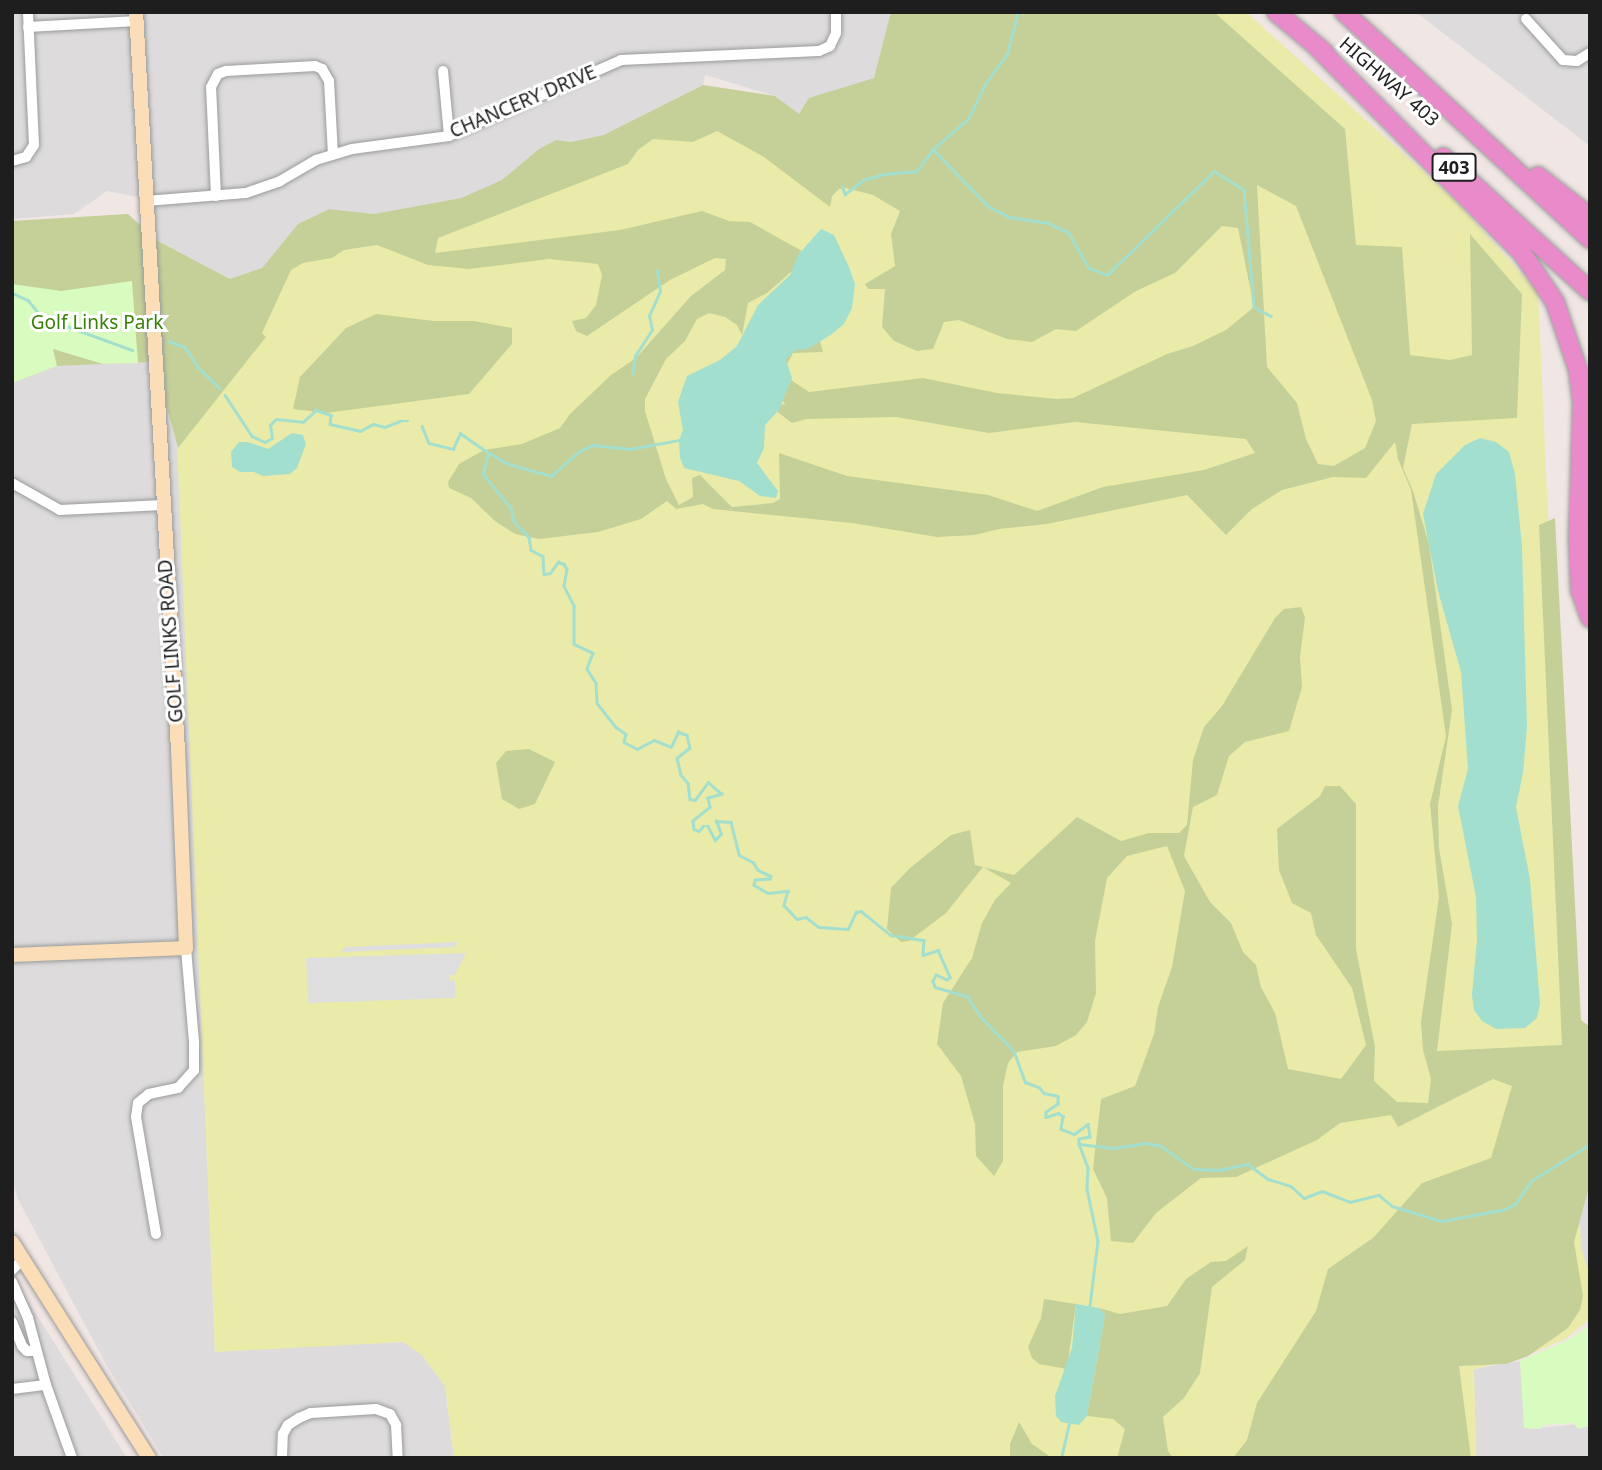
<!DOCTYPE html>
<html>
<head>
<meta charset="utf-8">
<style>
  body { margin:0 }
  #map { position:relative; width:1602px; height:1470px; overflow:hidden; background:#f0e6e4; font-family:"Noto Sans",sans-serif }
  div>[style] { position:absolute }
  .residential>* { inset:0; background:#dddbdc }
  .grass>* { inset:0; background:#eaeba9 }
  .forest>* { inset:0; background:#c4d098 }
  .park>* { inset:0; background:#d8fbc0 }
  .parking>* { inset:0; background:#dedede }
  .water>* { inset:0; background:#a3dfcf }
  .stream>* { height:2.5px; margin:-1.25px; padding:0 1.25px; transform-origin:1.25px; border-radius:1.25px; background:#a3dfcf }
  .roads { filter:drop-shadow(0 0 2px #9b9b9b) drop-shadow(0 0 2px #9b9b9b) }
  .street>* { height:10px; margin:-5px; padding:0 5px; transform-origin:5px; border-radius:5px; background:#fff }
  .secondary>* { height:14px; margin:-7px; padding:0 7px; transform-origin:7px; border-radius:7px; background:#fbddb7 }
  .highway>* { height:18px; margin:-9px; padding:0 9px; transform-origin:9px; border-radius:9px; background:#e98aca }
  span { translate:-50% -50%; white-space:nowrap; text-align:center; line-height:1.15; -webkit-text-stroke:6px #fff; paint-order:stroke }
  .shield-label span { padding:2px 5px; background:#fff; border:2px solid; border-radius:5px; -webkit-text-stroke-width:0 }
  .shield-label { font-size:18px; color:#1e1e1e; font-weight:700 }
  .street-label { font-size:19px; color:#1e1e1e }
  .park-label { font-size:19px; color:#398108 }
  .frame { position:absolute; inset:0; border:14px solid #1e1e1e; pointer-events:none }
</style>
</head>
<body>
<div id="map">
  <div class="residential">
    <i style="clip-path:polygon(12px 12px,902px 12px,887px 37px,874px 78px,798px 114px,775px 96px,705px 75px,703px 85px,605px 135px,571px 142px,556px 140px,539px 149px,502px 180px,461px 198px,374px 214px,329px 209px,298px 224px,262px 268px,230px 279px,153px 238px,143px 198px,107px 191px,74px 214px,12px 219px)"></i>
    <i style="clip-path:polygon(1415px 12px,1590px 12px,1590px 146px,1425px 19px)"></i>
    <i style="clip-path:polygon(152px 362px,178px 448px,215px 1351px,403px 1342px,422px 1355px,445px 1386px,454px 1458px,164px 1458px,108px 1368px,18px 1199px,12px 1178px,12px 383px,57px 366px)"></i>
    <i style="clip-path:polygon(1590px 1185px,1590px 1284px,1574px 1242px)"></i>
    <i style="clip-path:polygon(12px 1276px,127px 1458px,12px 1458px)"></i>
    <i style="clip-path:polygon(1520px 1361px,1528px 1429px,1590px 1423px,1590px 1458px,1476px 1458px,1474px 1369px)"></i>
  </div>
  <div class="grass">
    <i style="clip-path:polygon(919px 12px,1246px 12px,1456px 201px,1538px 292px,1581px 1247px,1590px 1277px,1590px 1319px,1565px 1339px,1522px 1358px,1474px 1369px,1476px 1458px,454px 1458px,445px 1386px,422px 1355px,403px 1342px,215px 1352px,171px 299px,263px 291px,303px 237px,498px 196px,671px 115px,861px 122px)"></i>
  </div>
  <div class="forest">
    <i style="clip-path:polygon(evenodd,891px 12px,1019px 12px,1024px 15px,1027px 12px,1214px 12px,1345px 129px,1356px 245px,1402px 247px,1410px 355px,1450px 360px,1472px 355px,1470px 234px,1522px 294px,1517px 418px,1412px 424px,1403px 468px,1413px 491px,1429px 544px,1452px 710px,1438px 806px,1439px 848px,1452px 924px,1437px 1051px,1562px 1045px,1539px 525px,1555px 518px,1581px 1020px,1590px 1027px,1590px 1184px,1574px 1242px,1583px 1296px,1580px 1310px,1568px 1328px,1528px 1356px,1506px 1364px,1459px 1366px,1471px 1458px,1233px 1458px,1247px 1440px,1257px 1403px,1316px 1311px,1328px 1269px,1373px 1238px,1422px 1183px,1491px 1158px,1512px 1086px,1493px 1079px,1398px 1127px,1391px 1115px,1340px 1123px,1317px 1140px,1236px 1177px,1201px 1178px,1156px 1213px,1133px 1243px,1111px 1241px,1107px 1198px,1093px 1169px,1101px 1099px,1135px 1086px,1154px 1034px,1158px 1007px,1172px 967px,1185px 891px,1167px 846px,1127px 856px,1107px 878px,1095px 941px,1096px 993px,1087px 1022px,1076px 1035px,1056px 1046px,1017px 1052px,1008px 1063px,1003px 1086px,1003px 1161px,994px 1176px,976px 1156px,975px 1124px,961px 1076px,937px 1044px,943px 1003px,972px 958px,982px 923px,995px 900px,1011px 883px,983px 867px,946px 913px,909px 941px,901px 942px,887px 929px,891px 888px,910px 868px,951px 835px,970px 830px,975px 865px,1014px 875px,1077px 817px,1121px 841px,1149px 833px,1179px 833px,1187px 825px,1193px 760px,1204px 727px,1222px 706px,1275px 618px,1284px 609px,1301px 607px,1305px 617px,1300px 657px,1302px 687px,1289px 731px,1245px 742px,1229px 756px,1217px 795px,1193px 807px,1184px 856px,1210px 902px,1231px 923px,1243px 952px,1256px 965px,1261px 987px,1275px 1013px,1288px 1069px,1341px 1079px,1366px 1045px,1352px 988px,1316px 935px,1311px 913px,1292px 903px,1279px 870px,1277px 829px,1320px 796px,1325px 786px,1340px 786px,1356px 804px,1356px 949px,1375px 1047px,1374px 1081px,1397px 1102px,1428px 1103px,1431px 1079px,1423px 1050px,1421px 1022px,1439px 897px,1430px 804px,1446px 736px,1411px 490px,1398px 459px,1395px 442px,1366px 478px,1333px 477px,1282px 490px,1252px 509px,1226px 535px,1187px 495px,1047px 524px,999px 529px,975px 535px,937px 537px,852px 523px,713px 509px,703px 504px,676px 509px,667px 501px,641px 519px,598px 532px,539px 539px,515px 534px,495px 521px,471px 498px,449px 488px,448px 482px,459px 464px,484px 450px,522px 444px,560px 428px,570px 414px,611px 375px,636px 358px,691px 296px,725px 270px,726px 259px,715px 258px,670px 280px,587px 336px,576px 331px,572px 321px,586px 318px,596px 305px,602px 275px,598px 264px,549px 259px,469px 269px,428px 265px,377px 245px,344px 250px,332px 258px,303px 263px,291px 270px,262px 333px,266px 337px,178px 448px,154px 362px,57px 366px,12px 383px,12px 221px,128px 214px,158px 241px,230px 279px,262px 268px,298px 224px,329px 209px,374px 214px,461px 198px,502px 180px,539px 149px,556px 140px,571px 142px,604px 135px,703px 85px,775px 96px,799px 114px,809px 98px,874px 78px,891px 12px,717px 131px,764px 157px,830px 207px,832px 196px,839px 189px,846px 188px,873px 195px,900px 211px,891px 234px,895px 266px,865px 284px,868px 289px,885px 289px,882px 327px,894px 341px,917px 351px,933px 349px,944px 322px,959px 320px,1007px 339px,1032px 342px,1056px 329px,1076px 331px,1136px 291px,1175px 273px,1222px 226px,1238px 228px,1254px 307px,1226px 330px,1193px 346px,1167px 354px,1073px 398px,1057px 399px,997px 393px,923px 378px,809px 392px,782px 374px,793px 353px,823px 352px,820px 341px,788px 347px,778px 393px,785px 404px,771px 407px,792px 423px,807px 419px,896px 417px,989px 433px,1075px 422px,1246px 439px,1255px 453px,1204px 470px,1103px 487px,1037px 511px,988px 495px,847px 476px,779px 453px,780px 499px,773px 503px,732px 507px,700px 475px,692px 478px,693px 497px,679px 505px,666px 479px,645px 411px,645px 399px,666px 359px,685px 341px,697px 319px,709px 313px,725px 317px,737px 325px,742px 335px,748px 303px,767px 293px,792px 271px,802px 251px,750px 222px,729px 221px,702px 211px,620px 230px,435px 253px,438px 238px,628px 164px,638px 150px,653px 139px,693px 142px,717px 131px,891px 12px,1257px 185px,1296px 206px,1372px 400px,1376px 421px,1365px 448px,1334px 466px,1318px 464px,1306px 439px,1297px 403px,1267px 367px,1257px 185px)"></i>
    <i style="clip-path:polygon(376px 314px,434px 321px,474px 321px,512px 328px,512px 344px,469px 394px,326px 413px,293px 409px,300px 377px,346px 328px)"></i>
    <i style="clip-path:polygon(529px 749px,555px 762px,535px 804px,519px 809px,502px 799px,496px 763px,506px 751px)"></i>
    <i style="clip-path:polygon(1248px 1246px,1245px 1260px,1212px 1287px,1200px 1373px,1184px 1398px,1163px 1417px,1168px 1451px,1173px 1458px,1117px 1458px,1125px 1429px,1113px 1419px,1087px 1416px,1105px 1315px,1099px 1308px,1120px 1314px,1167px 1306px,1186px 1279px,1211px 1262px,1226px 1261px)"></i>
    <i style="clip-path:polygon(1044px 1299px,1076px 1304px,1067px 1369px,1039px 1364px,1032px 1358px,1028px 1347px,1041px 1318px)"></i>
    <i style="clip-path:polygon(1019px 1422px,1032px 1444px,1052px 1458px,1010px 1458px,1010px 1444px)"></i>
  </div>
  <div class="park">
    <i style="clip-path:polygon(132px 281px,138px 363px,103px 364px,53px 349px,57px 366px,12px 383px,12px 284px,61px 291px)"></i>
    <i style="clip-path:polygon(1590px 1325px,1590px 1426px,1578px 1429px,1573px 1423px,1544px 1425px,1540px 1429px,1524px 1428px,1520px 1361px,1570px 1339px)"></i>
  </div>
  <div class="parking">
    <i style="clip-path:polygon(458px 942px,454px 947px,341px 952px,345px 947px)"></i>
    <i style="clip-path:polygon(466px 953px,455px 975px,450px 975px,450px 981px,455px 980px,455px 998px,308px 1003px,306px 958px)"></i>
  </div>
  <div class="water">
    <i style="clip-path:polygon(821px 229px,834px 235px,849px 267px,855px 284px,852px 308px,844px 324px,832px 334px,808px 349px,795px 350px,786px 360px,792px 378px,779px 410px,765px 425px,764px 448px,757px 463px,778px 491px,776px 498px,760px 496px,739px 481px,684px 468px,680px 458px,679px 440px,683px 430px,678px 402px,687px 376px,720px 360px,737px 346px,758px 305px,790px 275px,798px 255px)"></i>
    <i style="clip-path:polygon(292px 433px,303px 435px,306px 444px,297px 468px,290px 474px,263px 476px,254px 472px,240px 472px,232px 467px,231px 452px,239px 442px,248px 442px,268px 449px)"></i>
    <i style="clip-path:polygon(1480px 438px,1496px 442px,1509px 452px,1515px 474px,1522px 547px,1527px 727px,1523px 773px,1516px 807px,1530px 879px,1540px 1004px,1537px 1018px,1525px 1028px,1496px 1029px,1482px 1021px,1474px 1010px,1472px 995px,1477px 940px,1476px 897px,1458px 806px,1468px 769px,1461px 672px,1438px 591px,1423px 514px,1436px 474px,1465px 445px)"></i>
    <i style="clip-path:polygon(1076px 1304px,1099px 1308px,1105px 1315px,1087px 1416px,1079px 1425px,1061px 1422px,1056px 1416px,1055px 1396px,1072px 1348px)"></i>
  </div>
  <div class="stream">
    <i style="left:933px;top:149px;width:79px;rotate:46deg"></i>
    <i style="left:988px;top:206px;width:25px;rotate:27deg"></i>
    <i style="left:1010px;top:217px;width:38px;rotate:9deg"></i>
    <i style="left:1048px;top:223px;width:23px;rotate:25deg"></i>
    <i style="left:1069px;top:233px;width:40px;rotate:60.3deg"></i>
    <i style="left:1089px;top:268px;width:19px;rotate:21deg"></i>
    <i style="left:1107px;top:275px;width:149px;rotate:-44.2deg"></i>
    <i style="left:1214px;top:171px;width:36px;rotate:32deg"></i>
    <i style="left:1244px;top:190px;width:117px;rotate:85.1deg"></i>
    <i style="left:1254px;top:307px;width:19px;rotate:28deg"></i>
    <i style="left:842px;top:186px;width:9px;rotate:69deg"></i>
    <i style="left:845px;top:194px;width:23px;rotate:-38deg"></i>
    <i style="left:863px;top:180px;width:22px;rotate:-16deg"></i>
    <i style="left:884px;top:174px;width:33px;rotate:-5deg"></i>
    <i style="left:917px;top:171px;width:27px;rotate:-54deg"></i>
    <i style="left:933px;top:149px;width:46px;rotate:-40.6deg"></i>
    <i style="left:968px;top:119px;width:39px;rotate:-64deg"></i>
    <i style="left:985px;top:84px;width:37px;rotate:-54deg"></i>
    <i style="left:1007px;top:54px;width:43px;rotate:-75.3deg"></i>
    <i style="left:12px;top:293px;width:17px;rotate:24deg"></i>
    <i style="left:28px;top:300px;width:22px;rotate:51deg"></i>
    <i style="left:42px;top:317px;width:96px;rotate:20.1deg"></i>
    <i style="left:169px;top:341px;width:17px;rotate:21deg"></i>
    <i style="left:185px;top:347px;width:24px;rotate:57deg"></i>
    <i style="left:198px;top:367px;width:30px;rotate:44deg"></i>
    <i style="left:632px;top:375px;width:19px;rotate:-81deg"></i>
    <i style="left:635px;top:356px;width:31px;rotate:-57deg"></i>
    <i style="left:652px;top:330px;width:14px;rotate:-102deg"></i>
    <i style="left:649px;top:316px;width:27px;rotate:-66deg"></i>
    <i style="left:660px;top:291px;width:20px;rotate:-99deg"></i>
    <i style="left:225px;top:395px;width:49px;rotate:56.6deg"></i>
    <i style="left:252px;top:436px;width:14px;rotate:25deg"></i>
    <i style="left:265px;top:442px;width:8px;rotate:-30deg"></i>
    <i style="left:272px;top:438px;width:13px;rotate:-99deg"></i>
    <i style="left:270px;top:425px;width:8px;rotate:-45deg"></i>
    <i style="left:276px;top:419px;width:27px;rotate:6deg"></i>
    <i style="left:303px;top:422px;width:18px;rotate:-43deg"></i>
    <i style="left:316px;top:410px;width:16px;rotate:18deg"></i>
    <i style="left:331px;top:415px;width:9px;rotate:96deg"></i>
    <i style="left:330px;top:424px;width:31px;rotate:13deg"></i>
    <i style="left:360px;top:431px;width:15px;rotate:-28deg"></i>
    <i style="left:373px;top:424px;width:12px;rotate:14deg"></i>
    <i style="left:385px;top:427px;width:16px;rotate:-22deg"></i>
    <i style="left:400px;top:421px;width:8px"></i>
    <i style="left:422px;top:426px;width:18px;rotate:68deg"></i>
    <i style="left:429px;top:443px;width:25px;rotate:14deg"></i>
    <i style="left:453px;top:449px;width:17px;rotate:-66deg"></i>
    <i style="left:460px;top:433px;width:35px;rotate:35deg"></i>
    <i style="left:489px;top:453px;width:22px;rotate:106deg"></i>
    <i style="left:483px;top:474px;width:44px;rotate:50.5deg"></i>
    <i style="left:511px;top:508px;width:13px;rotate:77deg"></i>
    <i style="left:514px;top:521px;width:22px;rotate:47deg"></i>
    <i style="left:529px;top:537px;width:13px;rotate:81deg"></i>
    <i style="left:531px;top:550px;width:13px;rotate:27deg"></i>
    <i style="left:543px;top:556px;width:18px;rotate:87deg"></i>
    <i style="left:544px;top:574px;width:6px;rotate:-9deg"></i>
    <i style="left:550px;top:573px;width:14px;rotate:-54deg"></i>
    <i style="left:558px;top:562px;width:6px;rotate:18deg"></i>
    <i style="left:564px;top:564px;width:6px;rotate:59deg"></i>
    <i style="left:567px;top:569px;width:17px;rotate:100deg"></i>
    <i style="left:564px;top:586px;width:22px;rotate:63deg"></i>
    <i style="left:574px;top:606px;width:38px;rotate:90deg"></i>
    <i style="left:574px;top:644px;width:21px;rotate:25deg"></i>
    <i style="left:593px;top:653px;width:17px;rotate:111deg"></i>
    <i style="left:587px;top:669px;width:17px;rotate:57deg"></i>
    <i style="left:596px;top:683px;width:20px;rotate:87deg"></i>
    <i style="left:597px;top:703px;width:31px;rotate:52deg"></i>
    <i style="left:616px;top:727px;width:12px;rotate:35deg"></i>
    <i style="left:626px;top:734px;width:8px;rotate:104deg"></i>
    <i style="left:624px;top:742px;width:15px;rotate:28deg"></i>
    <i style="left:637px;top:749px;width:19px;rotate:-28deg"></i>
    <i style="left:654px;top:740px;width:18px;rotate:22deg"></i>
    <i style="left:671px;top:747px;width:17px;rotate:-65deg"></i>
    <i style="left:678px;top:732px;width:9px;rotate:18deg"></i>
    <i style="left:687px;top:735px;width:13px;rotate:77deg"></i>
    <i style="left:690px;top:748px;width:16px;rotate:142deg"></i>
    <i style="left:677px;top:758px;width:17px;rotate:77deg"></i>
    <i style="left:681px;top:775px;width:11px;rotate:49deg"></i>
    <i style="left:688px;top:783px;width:16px;rotate:83deg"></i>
    <i style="left:690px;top:799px;width:5px;rotate:11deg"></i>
    <i style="left:695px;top:800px;width:22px;rotate:-54deg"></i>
    <i style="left:708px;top:782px;width:18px;rotate:41deg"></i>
    <i style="left:722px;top:794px;width:15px;rotate:164deg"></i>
    <i style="left:708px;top:798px;width:9px;rotate:77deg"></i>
    <i style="left:710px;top:807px;width:22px;rotate:141deg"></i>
    <i style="left:693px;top:821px;width:8px;rotate:83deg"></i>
    <i style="left:694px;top:829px;width:5px;rotate:22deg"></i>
    <i style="left:699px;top:831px;width:6px;rotate:-51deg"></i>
    <i style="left:703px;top:826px;width:5px"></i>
    <i style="left:708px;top:826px;width:16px;rotate:63deg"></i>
    <i style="left:715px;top:840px;width:8px;rotate:-45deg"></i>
    <i style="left:721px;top:834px;width:14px;rotate:-111deg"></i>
    <i style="left:716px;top:821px;width:15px;rotate:4deg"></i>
    <i style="left:731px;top:822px;width:34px;rotate:76deg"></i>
    <i style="left:739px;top:855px;width:16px;rotate:27deg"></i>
    <i style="left:753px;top:862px;width:9px;rotate:58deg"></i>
    <i style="left:758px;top:870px;width:14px;rotate:25deg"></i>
    <i style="left:771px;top:876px;width:3px;rotate:108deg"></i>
    <i style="left:770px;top:879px;width:15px;rotate:176deg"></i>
    <i style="left:755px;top:880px;width:5px;rotate:101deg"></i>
    <i style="left:754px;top:885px;width:16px;rotate:30deg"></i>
    <i style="left:768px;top:893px;width:20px;rotate:-6deg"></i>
    <i style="left:788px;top:891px;width:15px;rotate:106deg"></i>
    <i style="left:784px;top:905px;width:19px;rotate:47deg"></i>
    <i style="left:797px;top:919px;width:9px;rotate:-13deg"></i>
    <i style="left:806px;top:917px;width:16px;rotate:38deg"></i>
    <i style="left:819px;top:927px;width:29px;rotate:4deg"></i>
    <i style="left:848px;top:929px;width:19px;rotate:-65deg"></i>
    <i style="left:856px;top:912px;width:5px;rotate:-11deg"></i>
    <i style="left:861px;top:911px;width:38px;rotate:39deg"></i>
    <i style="left:891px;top:935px;width:33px;rotate:9deg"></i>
    <i style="left:924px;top:940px;width:15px;rotate:94deg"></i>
    <i style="left:923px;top:955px;width:16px;rotate:-18deg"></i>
    <i style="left:938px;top:950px;width:30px;rotate:66deg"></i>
    <i style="left:950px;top:977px;width:4px;rotate:135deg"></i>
    <i style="left:947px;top:980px;width:12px;rotate:-156deg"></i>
    <i style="left:936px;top:975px;width:7px;rotate:117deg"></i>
    <i style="left:933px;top:981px;width:6px;rotate:72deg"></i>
    <i style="left:935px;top:987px;width:33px;rotate:16deg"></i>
    <i style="left:967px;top:996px;width:25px;rotate:56deg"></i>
    <i style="left:981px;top:1017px;width:47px;rotate:45.9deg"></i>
    <i style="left:1014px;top:1051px;width:33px;rotate:70deg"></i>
    <i style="left:1025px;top:1082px;width:15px;rotate:20deg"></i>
    <i style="left:1039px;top:1087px;width:8px;rotate:50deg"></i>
    <i style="left:1044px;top:1093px;width:14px;rotate:12deg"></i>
    <i style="left:1058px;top:1096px;width:8px;rotate:90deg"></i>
    <i style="left:1058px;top:1104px;width:14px;rotate:146deg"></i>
    <i style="left:1046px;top:1112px;width:5px;rotate:90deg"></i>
    <i style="left:1046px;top:1117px;width:13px;rotate:-18deg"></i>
    <i style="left:1058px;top:1113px;width:6px;rotate:31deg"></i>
    <i style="left:1063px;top:1116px;width:13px;rotate:99deg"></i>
    <i style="left:1061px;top:1129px;width:14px;rotate:21deg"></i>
    <i style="left:1074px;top:1134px;width:17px;rotate:-36deg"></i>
    <i style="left:1088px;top:1124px;width:13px;rotate:81deg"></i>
    <i style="left:1090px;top:1137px;width:11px;rotate:170deg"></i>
    <i style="left:1079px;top:1139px;width:5px;rotate:90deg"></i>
    <i style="left:490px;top:453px;width:19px;rotate:32deg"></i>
    <i style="left:506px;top:463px;width:47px;rotate:16.1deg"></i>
    <i style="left:551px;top:476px;width:38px;rotate:-41deg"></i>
    <i style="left:580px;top:451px;width:14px;rotate:-25deg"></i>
    <i style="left:593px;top:445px;width:37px;rotate:6deg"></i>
    <i style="left:630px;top:449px;width:50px;rotate:-10.4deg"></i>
    <i style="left:1079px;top:1144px;width:35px;rotate:7deg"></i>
    <i style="left:1114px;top:1148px;width:32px;rotate:-9deg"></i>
    <i style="left:1146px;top:1143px;width:15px;rotate:11deg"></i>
    <i style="left:1161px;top:1146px;width:40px;rotate:34.9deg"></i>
    <i style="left:1194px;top:1169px;width:25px;rotate:2deg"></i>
    <i style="left:1219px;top:1170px;width:30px;rotate:-12deg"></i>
    <i style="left:1248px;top:1164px;width:25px;rotate:37deg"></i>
    <i style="left:1268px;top:1179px;width:24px;rotate:17deg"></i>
    <i style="left:1291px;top:1186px;width:18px;rotate:43deg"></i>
    <i style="left:1304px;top:1198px;width:19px;rotate:-21deg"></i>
    <i style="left:1322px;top:1191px;width:30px;rotate:21deg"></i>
    <i style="left:1350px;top:1202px;width:30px;rotate:-14deg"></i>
    <i style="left:1379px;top:1195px;width:17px;rotate:40deg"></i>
    <i style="left:1392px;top:1206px;width:52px;rotate:16.7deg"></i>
    <i style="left:1442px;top:1221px;width:65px;rotate:-10.6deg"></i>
    <i style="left:1506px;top:1209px;width:10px;rotate:-29deg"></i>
    <i style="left:1515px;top:1204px;width:28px;rotate:-55deg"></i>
    <i style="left:1531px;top:1181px;width:70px;rotate:-32.1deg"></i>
    <i style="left:1079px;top:1144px;width:26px;rotate:69deg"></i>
    <i style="left:1088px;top:1168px;width:21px;rotate:93deg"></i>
    <i style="left:1087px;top:1189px;width:53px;rotate:78.1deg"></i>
    <i style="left:1098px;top:1241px;width:65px;rotate:97deg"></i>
    <i style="left:1061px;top:1458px;width:35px;rotate:-77deg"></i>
  </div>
  <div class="roads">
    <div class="street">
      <i style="left:1526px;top:19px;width:55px;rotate:47.9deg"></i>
      <i style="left:1563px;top:60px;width:14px;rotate:4deg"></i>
      <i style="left:1577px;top:61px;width:15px;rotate:-32deg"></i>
      <i style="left:28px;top:27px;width:109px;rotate:-3.2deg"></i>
      <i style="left:443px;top:71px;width:65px;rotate:84.7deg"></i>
      <i style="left:12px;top:161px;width:15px;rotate:-16deg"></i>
      <i style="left:26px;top:157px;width:14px;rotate:-56deg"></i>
      <i style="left:34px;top:145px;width:133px;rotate:-92.6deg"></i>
      <i style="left:216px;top:196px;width:109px;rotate:-92.6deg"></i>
      <i style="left:211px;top:87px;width:15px;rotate:-62deg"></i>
      <i style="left:218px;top:74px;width:9px;rotate:-21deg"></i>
      <i style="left:226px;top:71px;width:89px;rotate:-3.2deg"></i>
      <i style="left:315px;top:66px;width:8px;rotate:23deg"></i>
      <i style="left:322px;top:69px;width:14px;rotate:60deg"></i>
      <i style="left:329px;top:81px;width:73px;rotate:86.9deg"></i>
      <i style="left:146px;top:201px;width:100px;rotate:-4.6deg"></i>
      <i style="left:246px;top:193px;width:36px;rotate:-19deg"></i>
      <i style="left:280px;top:181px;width:42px;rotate:-30.3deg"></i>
      <i style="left:316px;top:160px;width:38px;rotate:-17deg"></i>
      <i style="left:352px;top:149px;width:98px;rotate:-7.6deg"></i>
      <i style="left:449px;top:136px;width:188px;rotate:-23.8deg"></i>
      <i style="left:621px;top:60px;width:198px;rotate:-2.6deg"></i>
      <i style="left:819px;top:51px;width:12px;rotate:-24deg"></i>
      <i style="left:830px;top:46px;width:14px;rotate:-65deg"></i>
      <i style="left:836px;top:33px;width:21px;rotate:-90deg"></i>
      <i style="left:12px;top:483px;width:55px;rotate:29.4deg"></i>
      <i style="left:60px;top:510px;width:103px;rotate:-2.8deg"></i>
      <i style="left:156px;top:1234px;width:119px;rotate:-99.7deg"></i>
      <i style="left:136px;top:1117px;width:14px;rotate:-82deg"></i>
      <i style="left:138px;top:1103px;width:14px;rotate:-39deg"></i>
      <i style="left:149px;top:1094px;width:30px;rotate:-12deg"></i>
      <i style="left:178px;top:1088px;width:24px;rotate:-48deg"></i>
      <i style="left:194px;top:1070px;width:28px;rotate:-90deg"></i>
      <i style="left:194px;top:1042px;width:94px;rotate:-94.9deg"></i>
      <i style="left:12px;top:1270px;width:16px;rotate:-45deg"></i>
      <i style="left:12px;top:1282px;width:39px;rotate:66deg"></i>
      <i style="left:28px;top:1318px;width:69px;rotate:75deg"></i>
      <i style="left:46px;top:1385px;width:77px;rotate:70.4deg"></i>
      <i style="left:12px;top:1322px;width:26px;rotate:67deg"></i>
      <i style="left:22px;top:1346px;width:7px;rotate:45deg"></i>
      <i style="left:27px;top:1351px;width:8px"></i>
      <i style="left:12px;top:1389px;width:34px;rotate:-7deg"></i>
      <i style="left:282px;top:1458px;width:24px;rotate:-88deg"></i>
      <i style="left:283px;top:1434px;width:10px;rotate:-61deg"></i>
      <i style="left:288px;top:1425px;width:13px;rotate:-32deg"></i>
      <i style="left:299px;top:1418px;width:13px;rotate:-23deg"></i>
      <i style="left:311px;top:1413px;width:65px;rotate:-3.5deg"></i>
      <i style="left:376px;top:1409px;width:15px;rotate:20deg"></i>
      <i style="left:390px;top:1414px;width:13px;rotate:61deg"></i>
      <i style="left:396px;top:1425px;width:33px;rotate:87deg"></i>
    </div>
    <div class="secondary">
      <i style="left:12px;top:955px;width:174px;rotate:-2.3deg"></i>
      <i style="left:186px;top:948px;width:197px;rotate:-92.3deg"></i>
      <i style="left:178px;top:751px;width:740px;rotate:-93.25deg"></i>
      <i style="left:12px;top:1242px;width:256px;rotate:57.6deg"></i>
    </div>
    <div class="highway">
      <i style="left:1276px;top:12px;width:64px;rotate:39.9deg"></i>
      <i style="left:1344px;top:12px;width:335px;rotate:42.7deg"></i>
      <i style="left:1316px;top:46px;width:292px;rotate:45.1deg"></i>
      <i style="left:1522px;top:253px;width:59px;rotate:56deg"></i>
      <i style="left:1555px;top:302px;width:72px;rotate:71.3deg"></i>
      <i style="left:1578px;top:370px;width:34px;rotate:83deg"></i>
      <i style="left:1582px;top:404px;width:134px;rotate:91.7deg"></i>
      <i style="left:1578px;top:538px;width:52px;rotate:87.8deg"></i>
      <i style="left:1580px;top:590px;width:30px;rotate:70deg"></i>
      <i style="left:1443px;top:157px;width:199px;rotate:42.4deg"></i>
      <i style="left:1538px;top:176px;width:66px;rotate:38.3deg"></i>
    </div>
  </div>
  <div class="shield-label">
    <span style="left:1454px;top:167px">403</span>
  </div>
  <div class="street-label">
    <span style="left:1389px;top:82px;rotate:41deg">HIGHWAY 403</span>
    <span style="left:523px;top:102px;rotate:-23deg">CHANCERY DRIVE</span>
    <span style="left:171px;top:641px;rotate:-94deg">GOLF LINKS ROAD</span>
  </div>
  <div class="park-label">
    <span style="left:97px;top:323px">Golf Links Park</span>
  </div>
  <div class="frame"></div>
</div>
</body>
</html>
